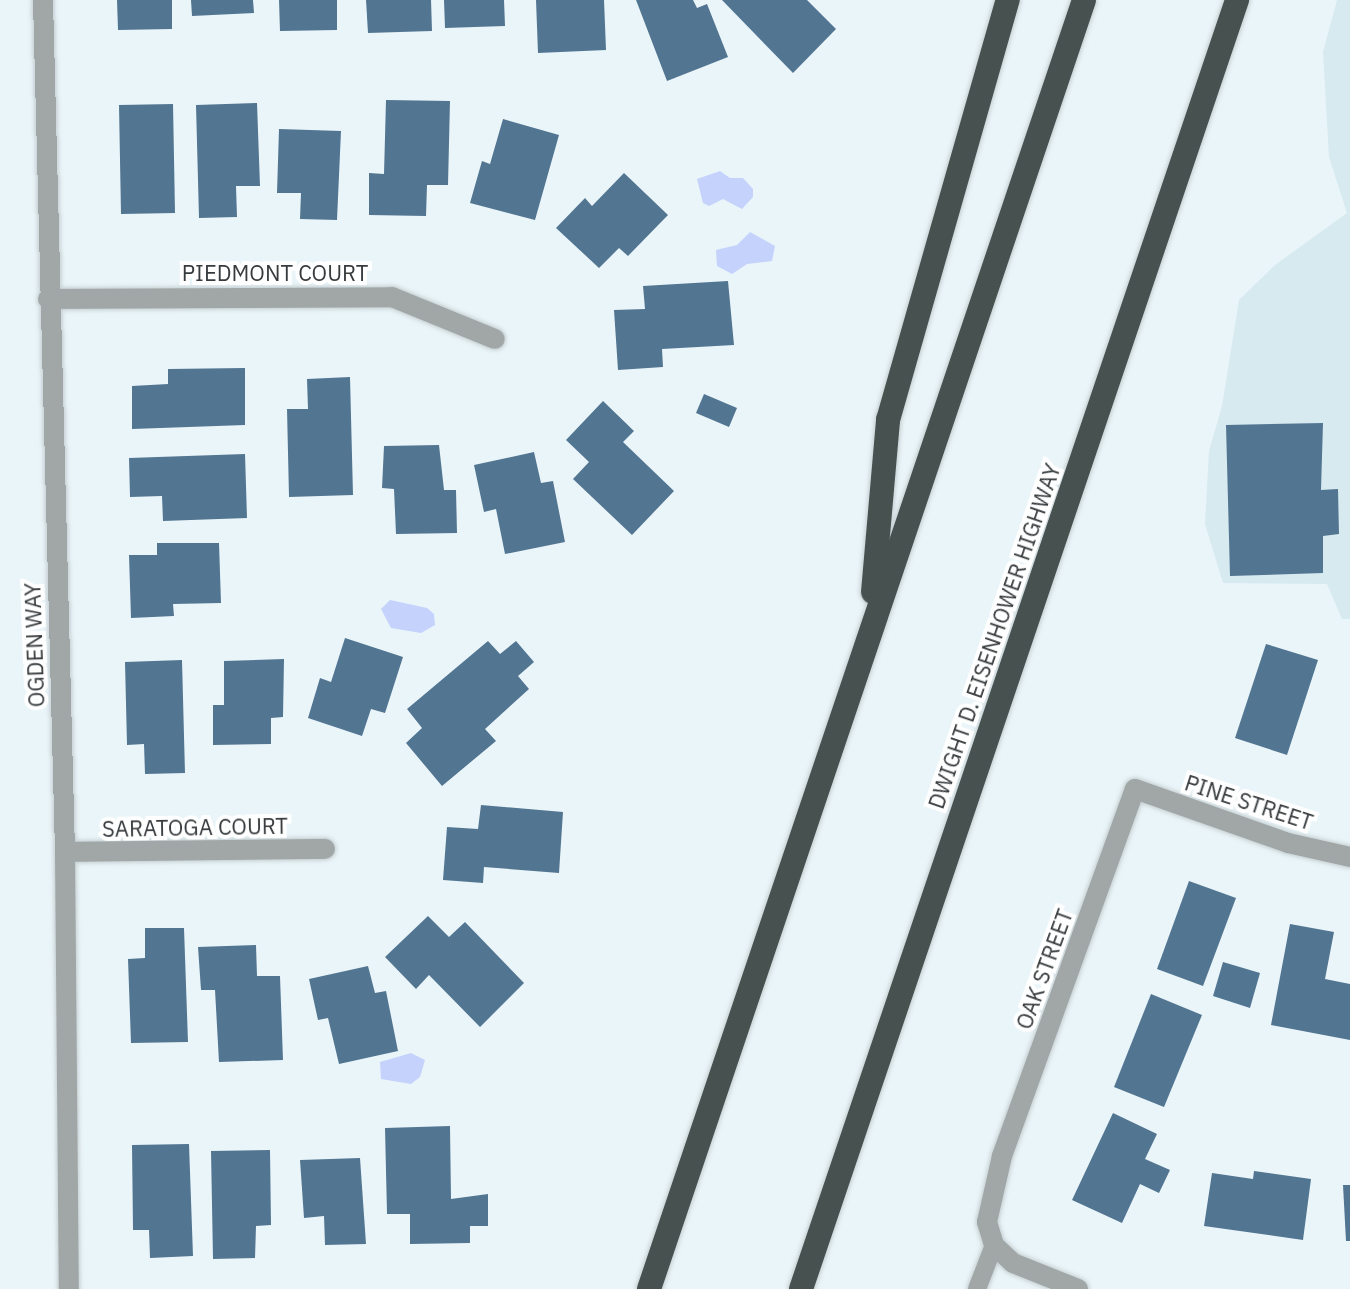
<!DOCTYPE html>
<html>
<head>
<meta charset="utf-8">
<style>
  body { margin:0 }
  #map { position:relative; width:1350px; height:1289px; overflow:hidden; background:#eaf5f9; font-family:"IBM Plex Sans",sans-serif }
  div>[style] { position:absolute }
  .built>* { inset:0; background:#d7eaf0 }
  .water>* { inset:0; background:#c4d2fc }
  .building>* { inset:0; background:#527592 }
  .roads { filter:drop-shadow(0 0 2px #c6d0d3) drop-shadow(0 0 2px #c6d0d3) }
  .service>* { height:18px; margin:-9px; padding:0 9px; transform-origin:9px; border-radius:9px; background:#a1a6a6 }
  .minor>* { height:20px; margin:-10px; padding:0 10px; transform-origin:10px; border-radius:10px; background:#a1a6a6 }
  .motorway>* { height:24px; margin:-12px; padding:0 12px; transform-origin:12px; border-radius:12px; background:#475150 }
  span { translate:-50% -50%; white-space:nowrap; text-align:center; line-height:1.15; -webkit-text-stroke:8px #fff; paint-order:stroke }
  .street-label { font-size:22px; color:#373b3d }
</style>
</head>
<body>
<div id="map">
  <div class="built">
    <i style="clip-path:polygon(1337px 0,1350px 0,1350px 619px,1342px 619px,1327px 584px,1223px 583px,1205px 524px,1209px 451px,1222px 406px,1239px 300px,1275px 265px,1347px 213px,1329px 157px,1323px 52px)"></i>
  </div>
  <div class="water">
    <i style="clip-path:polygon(720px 171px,730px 178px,743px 178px,753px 189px,753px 197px,742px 209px,723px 199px,709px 206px,703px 203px,697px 179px)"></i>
    <i style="clip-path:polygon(750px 232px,775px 246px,772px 261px,747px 264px,732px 274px,717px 266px,716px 250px,737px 245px)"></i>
    <i style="clip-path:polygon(390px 600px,427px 608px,434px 614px,435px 625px,421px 633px,391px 628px,381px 609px)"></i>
    <i style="clip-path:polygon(411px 1053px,425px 1060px,420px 1077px,411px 1084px,381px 1079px,380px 1062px)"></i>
  </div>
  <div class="building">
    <i style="clip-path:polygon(117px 0,172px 0,172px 29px,118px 30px)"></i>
    <i style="clip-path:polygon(191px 0,253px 0,254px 13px,192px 16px)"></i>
    <i style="clip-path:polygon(279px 0,337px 0,337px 30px,280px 31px)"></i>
    <i style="clip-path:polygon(366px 0,431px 0,432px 31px,368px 33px)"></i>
    <i style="clip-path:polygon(444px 0,504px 0,505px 26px,445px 28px)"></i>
    <i style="clip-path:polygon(536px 0,604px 0,606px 50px,538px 53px)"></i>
    <i style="clip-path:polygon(636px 0,693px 0,697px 8px,707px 4px,728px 57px,667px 81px)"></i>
    <i style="clip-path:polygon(722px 0,807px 0,836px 29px,793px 73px)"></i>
    <i style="clip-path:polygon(386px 100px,450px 101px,448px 185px,427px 185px,426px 216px,369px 215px,369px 173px,384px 174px)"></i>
    <i style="clip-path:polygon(257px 103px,260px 186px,236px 186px,237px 217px,199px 218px,196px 105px)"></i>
    <i style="clip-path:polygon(173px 104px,175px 213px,121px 214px,119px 105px)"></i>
    <i style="clip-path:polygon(503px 119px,559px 135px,535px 220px,470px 203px,482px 161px,490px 164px)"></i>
    <i style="clip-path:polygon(279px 129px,341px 131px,337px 220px,300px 219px,301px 193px,277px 193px)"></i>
    <i style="clip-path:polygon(624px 173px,668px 215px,628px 256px,619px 248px,599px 268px,556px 228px,585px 198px,592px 206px)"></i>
    <i style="clip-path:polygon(728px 281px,734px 345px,662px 349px,663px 367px,618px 370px,614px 310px,645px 309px,643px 286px)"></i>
    <i style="clip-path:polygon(245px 368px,245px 425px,132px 429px,132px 386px,168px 384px,168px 369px)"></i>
    <i style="clip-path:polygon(350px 377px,353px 495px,289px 497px,287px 409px,308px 409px,307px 379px)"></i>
    <i style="clip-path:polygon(704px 394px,737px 408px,729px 427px,696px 413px)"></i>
    <i style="clip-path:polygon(603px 401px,634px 431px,623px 442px,674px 491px,632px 535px,573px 479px,589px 462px,566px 440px)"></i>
    <i style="clip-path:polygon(1323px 423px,1321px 490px,1338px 489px,1339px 534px,1323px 536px,1323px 573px,1230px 576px,1226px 425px)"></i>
    <i style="clip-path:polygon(439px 445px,444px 490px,456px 490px,457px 533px,396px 534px,394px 489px,382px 488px,384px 446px)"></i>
    <i style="clip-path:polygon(534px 452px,541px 483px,553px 481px,565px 542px,505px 554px,496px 509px,484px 512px,474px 465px)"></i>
    <i style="clip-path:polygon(245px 454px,247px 518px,163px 521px,162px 496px,130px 497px,129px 458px)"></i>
    <i style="clip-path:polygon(157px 543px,219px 543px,221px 603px,173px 604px,174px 616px,131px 618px,129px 555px,157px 555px)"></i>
    <i style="clip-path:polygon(345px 638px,403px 657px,385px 713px,371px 709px,362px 736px,308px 718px,320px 678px,331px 682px)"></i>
    <i style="clip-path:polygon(488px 641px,500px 654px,516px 641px,534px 662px,518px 676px,529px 689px,485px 729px,496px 741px,442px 786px,406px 743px,422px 728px,407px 709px)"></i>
    <i style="clip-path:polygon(1266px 644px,1318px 660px,1287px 755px,1235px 738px)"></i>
    <i style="clip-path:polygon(284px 659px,283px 717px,271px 718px,271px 744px,213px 745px,213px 705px,224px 705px,224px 661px)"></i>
    <i style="clip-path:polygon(182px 660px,185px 773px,145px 774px,144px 744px,127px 745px,125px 662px)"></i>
    <i style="clip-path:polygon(481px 805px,563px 812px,559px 873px,484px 867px,483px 883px,443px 880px,447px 827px,478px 829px)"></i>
    <i style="clip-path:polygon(1189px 881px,1236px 898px,1203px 986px,1157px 969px)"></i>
    <i style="clip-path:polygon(428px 916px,449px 937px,465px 922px,524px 983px,480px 1027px,429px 975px,416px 989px,385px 957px)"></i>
    <i style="clip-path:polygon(1290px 924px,1334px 932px,1325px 979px,1350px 984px,1350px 1040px,1271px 1025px)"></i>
    <i style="clip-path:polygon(145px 928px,184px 928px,188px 1042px,131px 1043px,128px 959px,145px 958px)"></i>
    <i style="clip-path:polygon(256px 945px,257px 976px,280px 976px,283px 1060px,219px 1062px,215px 990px,201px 990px,198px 947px)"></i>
    <i style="clip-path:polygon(1223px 962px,1260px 973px,1250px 1008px,1213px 996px)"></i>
    <i style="clip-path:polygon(368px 966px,375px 993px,386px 991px,398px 1051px,339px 1064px,328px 1018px,318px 1020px,309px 979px)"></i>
    <i style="clip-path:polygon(1151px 994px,1202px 1015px,1164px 1107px,1114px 1087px)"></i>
    <i style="clip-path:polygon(1113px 1113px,1157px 1134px,1145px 1159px,1170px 1170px,1159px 1193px,1140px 1184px,1122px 1223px,1072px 1200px)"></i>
    <i style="clip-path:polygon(450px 1126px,451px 1199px,488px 1194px,488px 1226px,470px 1226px,470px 1243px,410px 1244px,410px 1214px,387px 1214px,385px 1128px)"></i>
    <i style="clip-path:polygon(189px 1144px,193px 1256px,150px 1258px,149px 1230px,133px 1230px,132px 1145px)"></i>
    <i style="clip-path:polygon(270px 1150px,271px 1225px,256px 1226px,255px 1258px,213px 1259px,211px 1151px)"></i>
    <i style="clip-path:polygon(360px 1158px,366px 1244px,325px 1245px,324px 1216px,304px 1218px,300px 1160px)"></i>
    <i style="clip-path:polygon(1254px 1171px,1311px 1179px,1303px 1240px,1204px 1226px,1212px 1173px,1253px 1179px)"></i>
    <i style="clip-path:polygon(1343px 1185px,1350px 1185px,1350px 1241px,1346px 1241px)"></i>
  </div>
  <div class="roads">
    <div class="service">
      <i style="left:977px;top:1289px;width:47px;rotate:-68.9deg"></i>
    </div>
    <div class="minor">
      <i style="left:43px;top:0;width:852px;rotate:88.52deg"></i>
      <i style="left:65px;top:852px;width:437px;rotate:89.5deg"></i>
      <i style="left:48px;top:299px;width:344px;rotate:-0.3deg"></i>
      <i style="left:392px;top:297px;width:111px;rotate:22.2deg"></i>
      <i style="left:65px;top:852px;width:260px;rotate:-0.7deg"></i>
      <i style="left:1078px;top:1289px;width:70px;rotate:-158.2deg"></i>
      <i style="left:1013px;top:1263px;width:26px;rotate:-137deg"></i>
      <i style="left:994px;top:1245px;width:24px;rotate:-107deg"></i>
      <i style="left:987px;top:1222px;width:68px;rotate:-77.2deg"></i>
      <i style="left:1002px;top:1156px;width:390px;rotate:-70.1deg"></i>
      <i style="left:1135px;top:789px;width:162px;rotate:19.4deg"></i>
      <i style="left:1288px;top:843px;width:64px;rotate:12.7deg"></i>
    </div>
    <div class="motorway">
      <i style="left:873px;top:592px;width:173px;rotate:-85deg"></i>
      <i style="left:888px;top:420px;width:437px;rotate:-74.1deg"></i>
      <i style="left:649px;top:1289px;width:1360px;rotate:-71.35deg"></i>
      <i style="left:801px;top:1289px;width:1361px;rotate:-71.31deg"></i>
    </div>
  </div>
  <div class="street-label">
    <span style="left:275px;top:273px">PIEDMONT COURT</span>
    <span style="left:994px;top:636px;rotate:-71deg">DWIGHT D. EISENHOWER HIGHWAY</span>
    <span style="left:34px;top:645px;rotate:-92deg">OGDEN WAY</span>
    <span style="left:1249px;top:802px;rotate:18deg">PINE STREET</span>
    <span style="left:195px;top:827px;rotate:-1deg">SARATOGA COURT</span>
    <span style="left:1044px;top:969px;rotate:-70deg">OAK STREET</span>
  </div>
</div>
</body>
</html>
